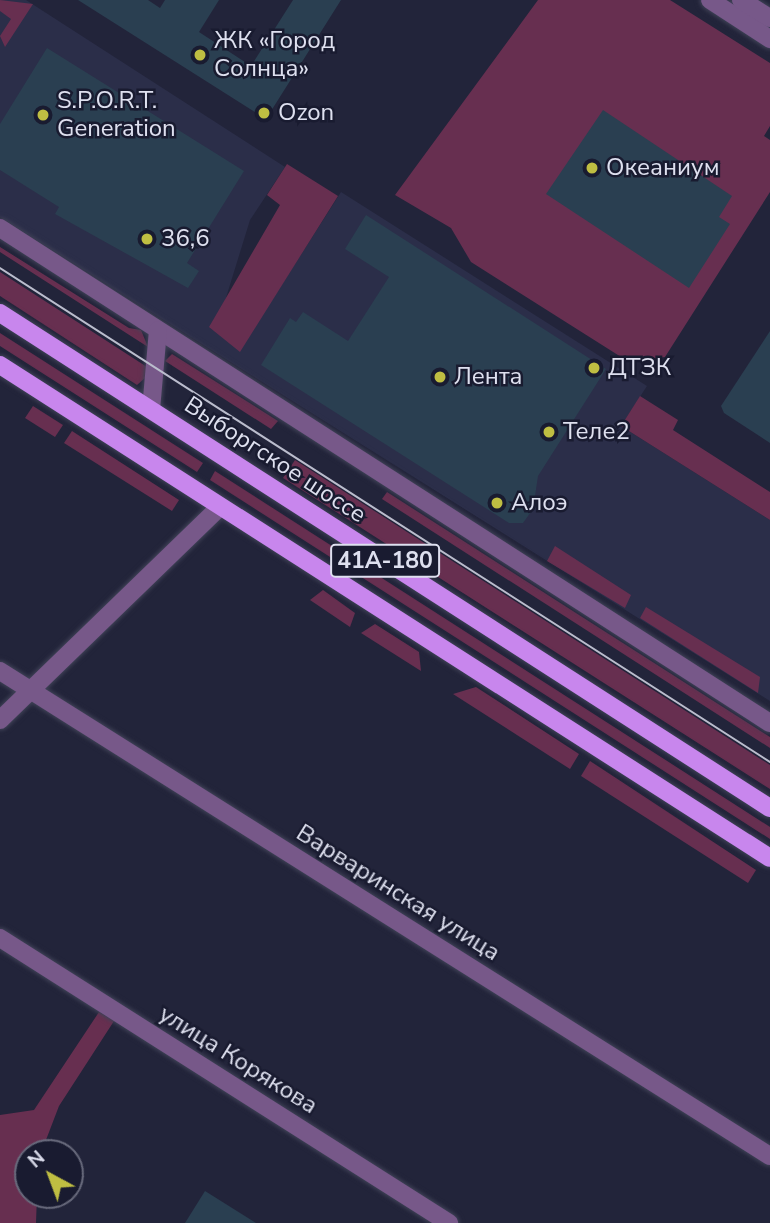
<!DOCTYPE html>
<html>
<head>
<meta charset="utf-8">
<style>
  body { margin:0 }
  #map { position:relative; width:770px; height:1223px; overflow:hidden; background:#22243a; font-family:"Nunito Sans",sans-serif }
  div>[style] { position:absolute }
  .built>* { inset:0; background:#2b2e49 }
  .green>* { inset:0; background:#672f50 }
  .building>* { inset:0; background:#2a3f51 }
  .roads { filter:drop-shadow(0 0 2px #404257) drop-shadow(0 0 2px #404257) }
  .minor>* { height:18px; margin:-9px; padding:0 9px; transform-origin:9px; border-radius:9px; background:#775889 }
  .major>* { height:18px; margin:-9px; padding:0 9px; transform-origin:9px; border-radius:9px; background:#c886ed }
  .tram>* { height:2px; margin:-1px; padding:0 1px; transform-origin:1px; border-radius:1px; background:#bbbdcd }
  .dots>* { width:19px; height:19px; translate:-50% -50%; box-sizing:border-box; border:4px solid #191b30; border-radius:50% }
  span { translate:-50% -50%; white-space:nowrap; text-align:center; line-height:1.15; -webkit-text-stroke:5px #191b30; paint-order:stroke }
  .shield-label span { padding:2px 5px; background:#191b30; border:2px solid; border-radius:5px; -webkit-text-stroke-width:0 }
  .shield-label { font-size:23px; color:#dee0ef; font-weight:700 }
  .poi-label { font-size:24px; color:#dee0ef }
  .left { translate:0 -50%; text-align:left }
  .street-label { font-size:24px; color:#dee0ef }
  .north { position:absolute; left:14px; top:1139px; width:70px; height:70px; box-sizing:border-box; background:#191b30; border:2px solid #686a7c; border-radius:50%; rotate:319deg; font-size:19px; font-weight:700; line-height:28px; text-align:center; color:#dee0ef }
  .north::after { content:''; display:block; margin:auto; width:24px; height:32px; background:#bfbe42; clip-path:polygon(50% 0,100% 100%,50% 72%,0 100%) }
</style>
</head>
<body>
<div id="map">
  <div class="built">
    <i style="clip-path:polygon(0 0,26px 0,285px 167px,250px 220px,225px 301px,258px 322px,341px 192px,647px 386px,621px 426px,770px 520px,770px 701px,0 217px)"></i>
  </div>
  <div class="green">
    <i style="clip-path:polygon(0 0,33px 4px,5px 47px,0 36px,11px 19px,0 11px)"></i>
    <i style="clip-path:polygon(538px 0,670px 0,770px 63px,770px 126px,764px 136px,770px 140px,770px 192px,665px 357px,629px 362px,471px 262px,451px 228px,395px 195px)"></i>
    <i style="clip-path:polygon(287px 164px,338px 196px,240px 352px,209px 327px,280px 205px,267px 195px)"></i>
    <i style="clip-path:polygon(0 247px,129px 328px,141px 330px,148px 347px,0 252px)"></i>
    <i style="clip-path:polygon(0 272px,147px 367px,145px 378px,137px 385px,0 296px)"></i>
    <i style="clip-path:polygon(0 333px,203px 463px,197px 472px,0 346px)"></i>
    <i style="clip-path:polygon(172px 354px,278px 421px,271px 429px,165px 361px)"></i>
    <i style="clip-path:polygon(640px 396px,678px 420px,673px 430px,770px 492px,770px 520px,621px 426px)"></i>
    <i style="clip-path:polygon(33px 406px,63px 425px,55px 437px,25px 418px)"></i>
    <i style="clip-path:polygon(72px 431px,179px 500px,172px 511px,64px 443px)"></i>
    <i style="clip-path:polygon(295px 460px,770px 765px,770px 789px,283px 478px)"></i>
    <i style="clip-path:polygon(215px 471px,770px 827px,770px 839px,210px 480px)"></i>
    <i style="clip-path:polygon(387px 492px,770px 737px,770px 748px,382px 499px)"></i>
    <i style="clip-path:polygon(555px 546px,631px 595px,625px 608px,547px 561px)"></i>
    <i style="clip-path:polygon(323px 590px,355px 613px,350px 627px,310px 600px)"></i>
    <i style="clip-path:polygon(646px 607px,760px 677px,758px 693px,640px 618px)"></i>
    <i style="clip-path:polygon(375px 624px,419px 652px,421px 671px,361px 633px)"></i>
    <i style="clip-path:polygon(476px 687px,579px 754px,570px 769px,453px 694px)"></i>
    <i style="clip-path:polygon(590px 761px,756px 870px,748px 883px,581px 776px)"></i>
    <i style="clip-path:polygon(99px 1012px,114px 1021px,59px 1106px,41px 1153px,28px 1153px,28px 1195px,37px 1195px,36px 1223px,0 1223px,0 1115px,34px 1110px)"></i>
  </div>
  <div class="building">
    <i style="clip-path:polygon(78px 0,148px 0,160px 8px,165px 0,219px 0,199px 32px,251px 66px,293px 0,341px 0,266px 119px)"></i>
    <i style="clip-path:polygon(47px 48px,244px 171px,187px 263px,199px 271px,188px 288px,55px 214px,59px 207px,0 170px,0 124px)"></i>
    <i style="clip-path:polygon(603px 110px,732px 196px,719px 217px,730px 224px,689px 288px,546px 194px)"></i>
    <i style="clip-path:polygon(366px 215px,606px 369px,538px 476px,533px 509px,523px 523px,509px 523px,261px 365px,290px 318px,296px 322px,303px 312px,348px 341px,389px 277px,345px 249px)"></i>
    <i style="clip-path:polygon(770px 331px,770px 443px,724px 413px,721px 406px)"></i>
    <i style="clip-path:polygon(205px 1191px,256px 1223px,185px 1223px)"></i>
  </div>
  <div class="roads">
    <div class="minor">
      <i style="left:710px;top:0;width:72px;rotate:33deg"></i>
      <i style="left:741px;top:0;width:34px;rotate:32deg"></i>
      <i style="left:0;top:228px;width:915px;rotate:32.74deg"></i>
      <i style="left:151px;top:410px;width:80px;rotate:-85deg"></i>
      <i style="left:0;top:671px;width:910px;rotate:32.21deg"></i>
      <i style="left:0;top:720px;width:306px;rotate:-44.1deg"></i>
      <i style="left:0;top:938px;width:532px;rotate:32.41deg"></i>
    </div>
    <div class="major">
      <i style="left:0;top:313px;width:915px;rotate:32.74deg"></i>
      <i style="left:0;top:365px;width:914px;rotate:32.63deg"></i>
    </div>
  </div>
  <div class="tram">
    <i style="left:0;top:268px;width:915px;rotate:32.68deg"></i>
  </div>
  <div class="dots">
    <i style="left:200px;top:55px;background:#bfbe42"></i>
    <i style="left:264px;top:113px;background:#bfbe42"></i>
    <i style="left:43px;top:115px;background:#bfbe42"></i>
    <i style="left:592px;top:168px;background:#bfbe42"></i>
    <i style="left:147px;top:239px;background:#bfbe42"></i>
    <i style="left:594px;top:368px;background:#bfbe42"></i>
    <i style="left:440px;top:377px;background:#bfbe42"></i>
    <i style="left:549px;top:432px;background:#bfbe42"></i>
    <i style="left:497px;top:503px;background:#bfbe42"></i>
  </div>
  <div class="shield-label">
    <span style="left:385px;top:561px">41А-180</span>
  </div>
  <div class="poi-label">
    <span class="left" style="left:214px;top:55px">ЖК «Город<br>Солнца»</span>
    <span class="left" style="left:57px;top:115px">S.P.O.R.T.<br>Generation</span>
    <span class="left" style="left:278px;top:113px">Ozon</span>
    <span class="left" style="left:606px;top:168px">Океаниум</span>
    <span class="left" style="left:161px;top:239px">36,6</span>
    <span class="left" style="left:608px;top:368px">ДТЗК</span>
    <span class="left" style="left:454px;top:377px">Лента</span>
    <span class="left" style="left:563px;top:432px">Теле2</span>
    <span class="left" style="left:511px;top:503px">Алоэ</span>
  </div>
  <div class="street-label">
    <span style="left:275px;top:460px;rotate:33deg">Выборгское шоссе</span>
    <span style="left:398px;top:893px;rotate:32deg">Варваринская улица</span>
    <span style="left:238px;top:1060px;rotate:32deg">улица Корякова</span>
  </div>
  <div class="north">N</div>
</div>
</body>
</html>
